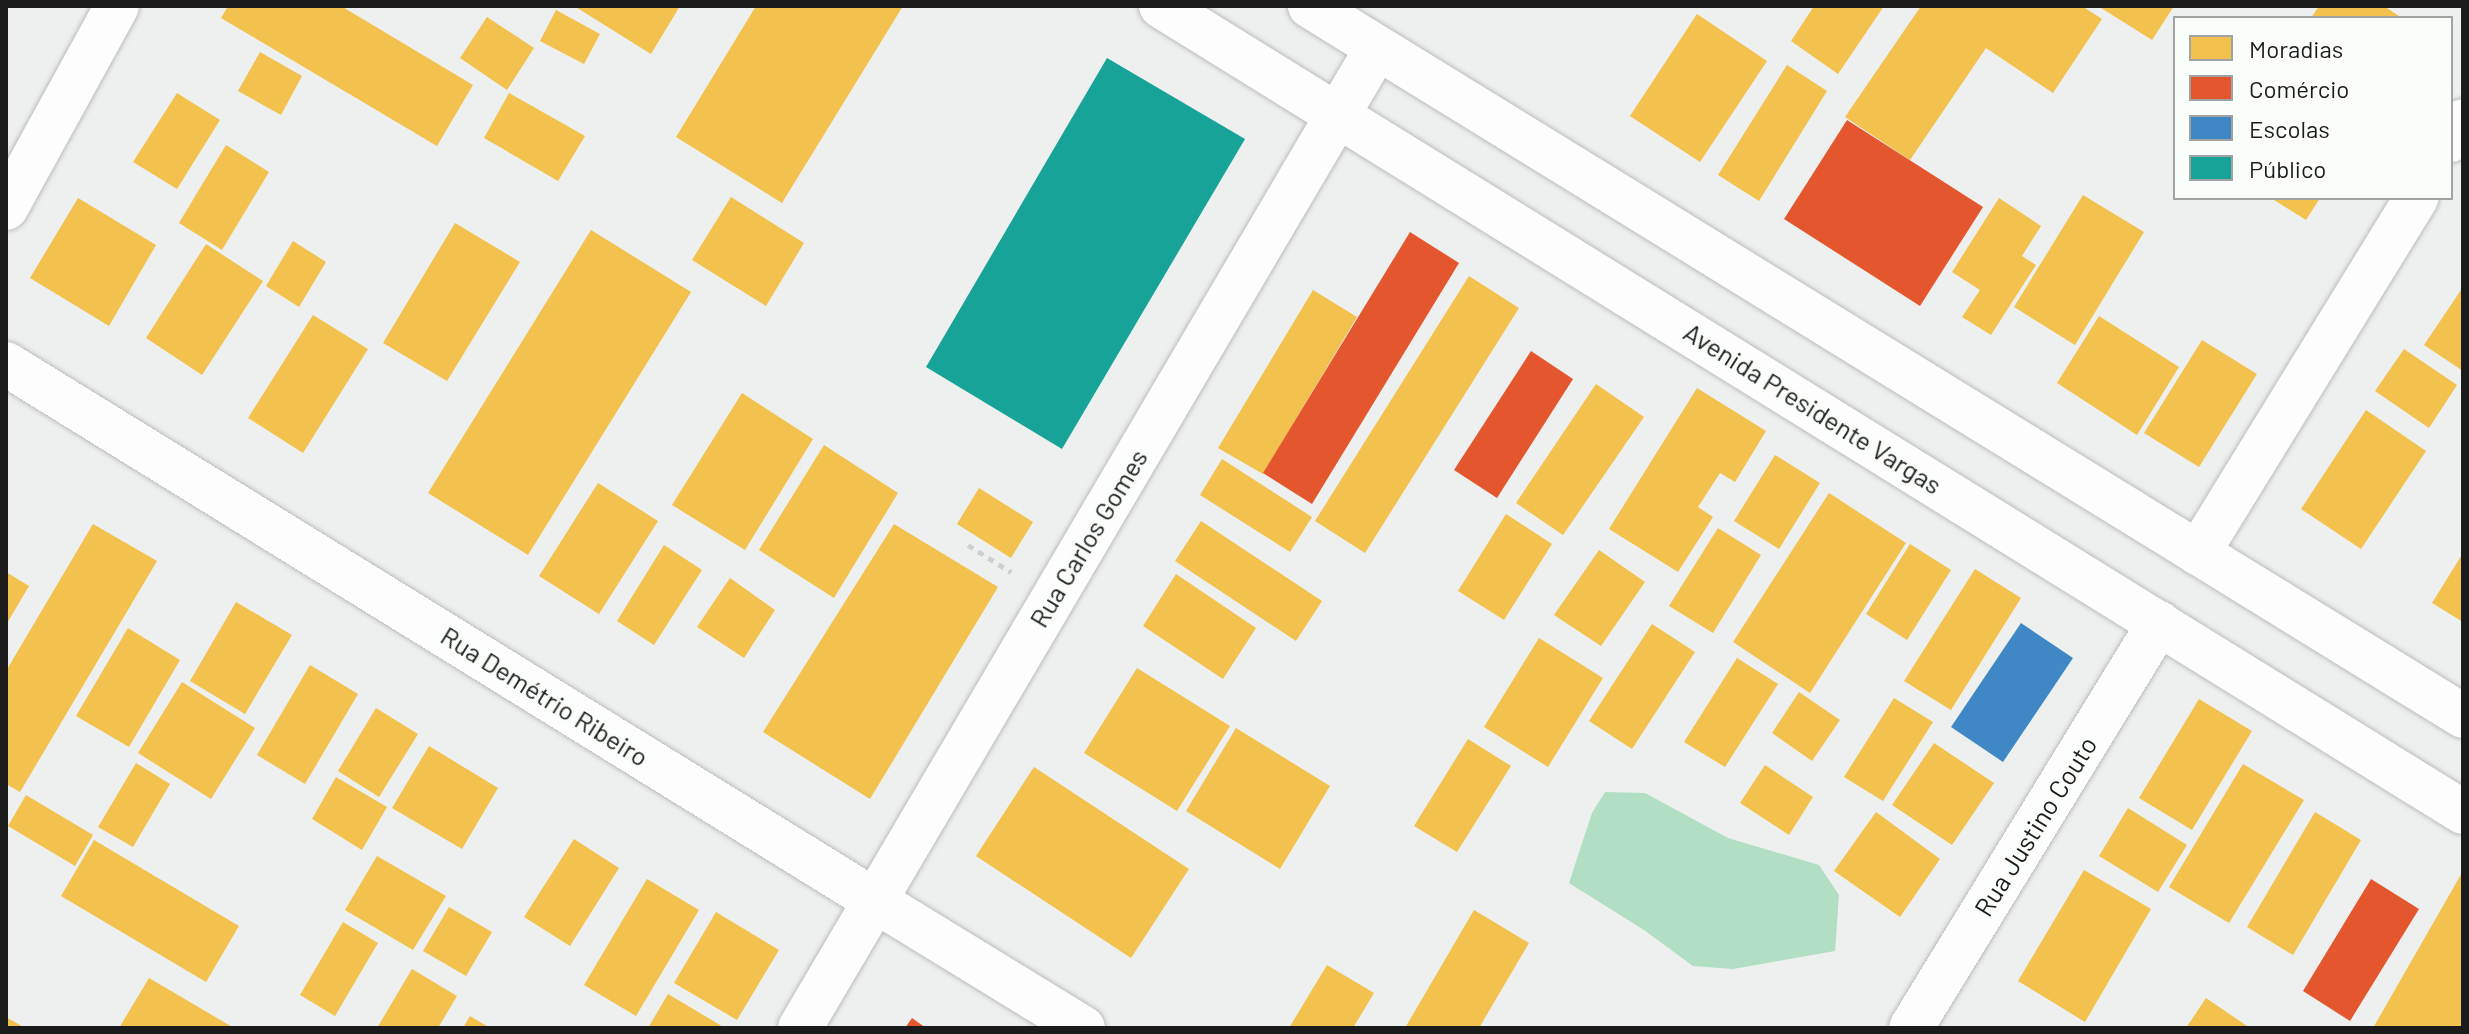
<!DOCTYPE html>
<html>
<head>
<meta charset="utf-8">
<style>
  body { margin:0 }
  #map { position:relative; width:2469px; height:1034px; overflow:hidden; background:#edf0ee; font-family:Barlow,sans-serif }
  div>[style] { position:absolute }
  .forest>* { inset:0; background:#b2dec4 }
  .homes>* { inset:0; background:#f2c14e }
  .shops>* { inset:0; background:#e4572e }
  .schools>* { inset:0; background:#3f88c5 }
  .public>* { inset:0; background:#17a398 }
  .path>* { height:5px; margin-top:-2.5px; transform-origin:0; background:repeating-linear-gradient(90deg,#cfcfcf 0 6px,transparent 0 12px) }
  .roads { filter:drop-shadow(0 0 2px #bbbdbb) drop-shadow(0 0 2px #bbbdbb) }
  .street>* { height:44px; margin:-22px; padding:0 22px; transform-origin:22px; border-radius:22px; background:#fcfdfc }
  .secondary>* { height:44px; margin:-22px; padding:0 22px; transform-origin:22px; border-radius:22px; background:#fcfdfc }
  span { translate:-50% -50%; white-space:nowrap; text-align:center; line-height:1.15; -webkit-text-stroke:8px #fafefb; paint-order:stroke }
  .street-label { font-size:26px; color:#1a1b1a }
  .frame { position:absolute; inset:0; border:8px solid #1a1b1a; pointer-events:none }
  .legend { position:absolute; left:2173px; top:16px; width:280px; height:184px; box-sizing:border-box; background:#fafefb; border:2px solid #a0a3a1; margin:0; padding:10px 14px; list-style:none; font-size:24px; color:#1a1b1a }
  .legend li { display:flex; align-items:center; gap:16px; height:40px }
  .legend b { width:40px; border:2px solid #a0a3a1 }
</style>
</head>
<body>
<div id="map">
  <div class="forest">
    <i style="clip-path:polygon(1605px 792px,1645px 793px,1728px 838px,1819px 865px,1839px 895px,1835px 951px,1733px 969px,1693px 966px,1644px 930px,1569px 883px,1592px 813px)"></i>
  </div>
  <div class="homes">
    <i style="clip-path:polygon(228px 6px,341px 6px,473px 85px,437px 146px,221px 18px)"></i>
    <i style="clip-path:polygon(574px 6px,680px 6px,651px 54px)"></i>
    <i style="clip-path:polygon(756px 6px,903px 6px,782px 203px,676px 137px)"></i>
    <i style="clip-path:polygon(1814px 6px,1884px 6px,1838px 74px,1791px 41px)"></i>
    <i style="clip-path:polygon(1921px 6px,2082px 6px,2102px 19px,2053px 93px,1986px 48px,1910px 160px,1845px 117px)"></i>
    <i style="clip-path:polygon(2098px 6px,2174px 6px,2152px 40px)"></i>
    <i style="clip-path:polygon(2319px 6px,2384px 6px,2402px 18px,2311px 18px)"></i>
    <i style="clip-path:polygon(556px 10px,600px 34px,584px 64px,540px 41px)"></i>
    <i style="clip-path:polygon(1697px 14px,1767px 61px,1700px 162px,1630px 116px)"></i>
    <i style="clip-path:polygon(487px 17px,534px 48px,507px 90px,460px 58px)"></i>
    <i style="clip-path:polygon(260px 52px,302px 76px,281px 115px,238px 91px)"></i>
    <i style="clip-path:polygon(1787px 65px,1827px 91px,1759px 201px,1718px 175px)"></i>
    <i style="clip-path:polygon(177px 93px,220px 120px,177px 189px,133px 162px)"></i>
    <i style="clip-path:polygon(509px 93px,585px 136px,558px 181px,484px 138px)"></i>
    <i style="clip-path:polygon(226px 145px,269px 172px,222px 250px,179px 223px)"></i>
    <i style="clip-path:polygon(2083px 195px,2144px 232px,2075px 345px,2014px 307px)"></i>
    <i style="clip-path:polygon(731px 197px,804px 243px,766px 306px,692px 260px)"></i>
    <i style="clip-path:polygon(78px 198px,156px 245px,109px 326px,30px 278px)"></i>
    <i style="clip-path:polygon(1999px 198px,2041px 226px,2022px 256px,2036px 265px,1991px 335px,1962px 317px,1980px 290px,1952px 272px)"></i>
    <i style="clip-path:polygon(2271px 198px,2320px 198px,2306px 220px)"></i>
    <i style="clip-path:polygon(455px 223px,520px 262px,447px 381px,383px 343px)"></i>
    <i style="clip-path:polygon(591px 230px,691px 292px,528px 555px,428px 493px)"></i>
    <i style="clip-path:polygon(293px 241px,326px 262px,299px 307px,266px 286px)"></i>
    <i style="clip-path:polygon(206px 244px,263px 281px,202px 375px,146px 338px)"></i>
    <i style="clip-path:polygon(1469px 276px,1519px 308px,1365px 553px,1315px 521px)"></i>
    <i style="clip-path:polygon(2463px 287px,2463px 371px,2424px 345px)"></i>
    <i style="clip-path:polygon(1313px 290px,1357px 317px,1263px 474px,1218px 448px)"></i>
    <i style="clip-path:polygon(313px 315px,368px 349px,303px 453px,248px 418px)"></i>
    <i style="clip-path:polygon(2099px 316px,2179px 367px,2137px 435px,2057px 383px)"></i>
    <i style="clip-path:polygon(2202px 340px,2257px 374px,2199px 467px,2144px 433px)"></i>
    <i style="clip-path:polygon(2404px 349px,2457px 385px,2429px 428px,2375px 391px)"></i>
    <i style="clip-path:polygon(1596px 384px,1644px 417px,1563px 535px,1516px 503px)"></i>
    <i style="clip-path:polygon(1697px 388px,1766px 431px,1735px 482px,1720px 473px,1698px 507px,1713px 517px,1678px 572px,1609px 529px)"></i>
    <i style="clip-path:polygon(742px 393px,813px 439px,745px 550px,672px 505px)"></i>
    <i style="clip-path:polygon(2366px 410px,2426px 451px,2361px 549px,2301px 509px)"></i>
    <i style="clip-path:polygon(824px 445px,898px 493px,834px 598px,759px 550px)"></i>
    <i style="clip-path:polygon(1775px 455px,1820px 483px,1779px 549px,1734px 521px)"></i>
    <i style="clip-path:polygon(1222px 459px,1312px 517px,1290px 552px,1200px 495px)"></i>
    <i style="clip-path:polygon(598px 483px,658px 521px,599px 614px,539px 576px)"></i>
    <i style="clip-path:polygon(979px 488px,1033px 522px,1011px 558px,957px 524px)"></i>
    <i style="clip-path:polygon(1829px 493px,1906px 543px,1810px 693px,1733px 642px)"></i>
    <i style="clip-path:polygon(1506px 514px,1552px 544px,1504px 620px,1458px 591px)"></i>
    <i style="clip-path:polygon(1201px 521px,1322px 601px,1296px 641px,1175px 561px)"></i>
    <i style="clip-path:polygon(93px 524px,157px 561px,20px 792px,6px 784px,6px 671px)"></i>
    <i style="clip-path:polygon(894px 524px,998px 587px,870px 799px,763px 732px)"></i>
    <i style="clip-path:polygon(1718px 528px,1761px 555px,1713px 633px,1669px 606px)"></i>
    <i style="clip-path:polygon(1910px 544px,1951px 570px,1907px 640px,1866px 614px)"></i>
    <i style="clip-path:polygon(664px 545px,702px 570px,654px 645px,617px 621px)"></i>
    <i style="clip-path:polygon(1599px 550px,1645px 582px,1601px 646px,1554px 615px)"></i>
    <i style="clip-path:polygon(2463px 553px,2463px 622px,2432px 603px)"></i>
    <i style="clip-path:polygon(1975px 569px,2021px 598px,1951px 710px,1904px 681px)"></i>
    <i style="clip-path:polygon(6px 572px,29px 586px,6px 625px)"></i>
    <i style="clip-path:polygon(1176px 574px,1256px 628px,1223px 679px,1143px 626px)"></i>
    <i style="clip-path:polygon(730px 578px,775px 610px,744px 658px,697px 627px)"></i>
    <i style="clip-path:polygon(236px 602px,292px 635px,245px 714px,190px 681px)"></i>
    <i style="clip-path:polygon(1652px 624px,1695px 652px,1632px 749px,1589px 721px)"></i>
    <i style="clip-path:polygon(128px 628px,180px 660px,129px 747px,76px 716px)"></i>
    <i style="clip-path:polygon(1539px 638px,1603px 678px,1548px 767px,1484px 727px)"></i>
    <i style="clip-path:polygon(1737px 658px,1778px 684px,1725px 767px,1684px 742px)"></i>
    <i style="clip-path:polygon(310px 665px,358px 694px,305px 784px,257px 755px)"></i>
    <i style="clip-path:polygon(1137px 668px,1230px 726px,1177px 811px,1084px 753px)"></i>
    <i style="clip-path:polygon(182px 682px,255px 728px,211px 799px,138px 753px)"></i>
    <i style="clip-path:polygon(1799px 692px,1840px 720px,1812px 761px,1772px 733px)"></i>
    <i style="clip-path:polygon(1894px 698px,1933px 722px,1883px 801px,1844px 777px)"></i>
    <i style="clip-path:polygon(2199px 699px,2252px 731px,2192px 830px,2139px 798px)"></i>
    <i style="clip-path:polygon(376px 708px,418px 734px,379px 797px,338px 771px)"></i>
    <i style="clip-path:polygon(1236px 728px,1330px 786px,1280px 869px,1186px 811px)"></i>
    <i style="clip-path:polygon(1468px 739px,1511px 766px,1457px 852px,1414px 826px)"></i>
    <i style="clip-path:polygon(1934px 743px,1994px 783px,1952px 845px,1892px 805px)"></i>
    <i style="clip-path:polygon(429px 746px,498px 788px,462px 849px,392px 808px)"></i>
    <i style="clip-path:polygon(136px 763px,170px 784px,133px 847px,98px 827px)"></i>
    <i style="clip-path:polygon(2243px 764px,2304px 800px,2229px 923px,2169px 887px)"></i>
    <i style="clip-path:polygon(1765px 765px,1813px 797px,1789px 835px,1740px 803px)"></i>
    <i style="clip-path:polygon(1034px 767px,1189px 869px,1131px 958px,976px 856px)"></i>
    <i style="clip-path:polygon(336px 777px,387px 807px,362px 850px,312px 819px)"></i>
    <i style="clip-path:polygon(26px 795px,93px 835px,75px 866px,8px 826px)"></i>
    <i style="clip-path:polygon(2128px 808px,2187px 845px,2158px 892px,2099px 856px)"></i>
    <i style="clip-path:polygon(1876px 812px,1940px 859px,1900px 917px,1834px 871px)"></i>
    <i style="clip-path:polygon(2315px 812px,2361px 840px,2293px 955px,2247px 927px)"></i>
    <i style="clip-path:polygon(574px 839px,619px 868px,570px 946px,524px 917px)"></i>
    <i style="clip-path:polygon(94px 840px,239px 926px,206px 982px,61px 896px)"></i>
    <i style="clip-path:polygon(377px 856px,446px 896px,413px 950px,345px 910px)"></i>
    <i style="clip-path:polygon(2084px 870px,2151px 909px,2085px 1022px,2018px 981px)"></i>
    <i style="clip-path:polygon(2463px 871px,2463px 1028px,2373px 1028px)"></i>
    <i style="clip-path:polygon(647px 879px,699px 910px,636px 1016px,584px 985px)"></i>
    <i style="clip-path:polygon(449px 907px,492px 932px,466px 976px,423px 951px)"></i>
    <i style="clip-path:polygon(1474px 910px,1529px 943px,1479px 1028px,1405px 1028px)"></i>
    <i style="clip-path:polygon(716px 912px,779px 950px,737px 1020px,674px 983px)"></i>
    <i style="clip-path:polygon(343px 922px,378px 943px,335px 1016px,300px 995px)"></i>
    <i style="clip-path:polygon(1327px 965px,1374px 993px,1353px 1028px,1289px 1028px)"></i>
    <i style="clip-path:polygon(412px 969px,457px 996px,438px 1028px,377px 1028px)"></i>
    <i style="clip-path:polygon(149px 978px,234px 1028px,119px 1028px)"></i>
    <i style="clip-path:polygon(668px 994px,725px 1028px,648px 1028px)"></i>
    <i style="clip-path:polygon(2206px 998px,2250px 1028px,2186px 1028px)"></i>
    <i style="clip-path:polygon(470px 1016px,490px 1028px,463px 1028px)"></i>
    <i style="clip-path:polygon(6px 1017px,25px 1028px,6px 1028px)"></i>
  </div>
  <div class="shops">
    <i style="clip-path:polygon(1847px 120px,1983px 207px,1920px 306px,1784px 219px)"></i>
    <i style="clip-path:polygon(1410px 232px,1459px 263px,1312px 504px,1263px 473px)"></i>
    <i style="clip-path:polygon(1531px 351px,1573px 379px,1497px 498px,1454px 470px)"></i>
    <i style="clip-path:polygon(2371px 879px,2419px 909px,2350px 1021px,2303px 991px)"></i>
    <i style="clip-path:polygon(912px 1018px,926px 1028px,905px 1028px)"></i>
  </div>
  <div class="schools">
    <i style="clip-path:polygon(2021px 623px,2073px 658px,2003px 762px,1951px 727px)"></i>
  </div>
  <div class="public">
    <i style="clip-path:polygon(1107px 58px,1245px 139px,1062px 449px,926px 367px)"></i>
  </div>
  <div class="path">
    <i style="left:968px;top:545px;width:51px;rotate:32.1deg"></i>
  </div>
  <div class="roads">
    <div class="street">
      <i style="left:2451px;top:140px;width:22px;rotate:-58deg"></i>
      <i style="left:6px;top:208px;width:230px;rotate:-61.2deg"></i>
      <i style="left:6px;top:364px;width:1020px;rotate:31.7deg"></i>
      <i style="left:2198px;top:553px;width:417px;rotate:-58.4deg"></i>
      <i style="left:1911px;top:1028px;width:475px;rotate:-58.5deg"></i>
    </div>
    <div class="secondary">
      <i style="left:1161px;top:6px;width:1531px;rotate:31.76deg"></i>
      <i style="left:1310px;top:6px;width:1354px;rotate:31.62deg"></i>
      <i style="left:874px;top:900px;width:245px;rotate:31.5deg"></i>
      <i style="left:800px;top:1028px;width:1137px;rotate:-59.51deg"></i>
    </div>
  </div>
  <div class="street-label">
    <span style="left:1813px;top:408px;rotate:32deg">Avenida Presidente Vargas</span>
    <span style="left:1088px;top:538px;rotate:-59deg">Rua Carlos Gomes</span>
    <span style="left:545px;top:696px;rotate:32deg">Rua Demétrio Ribeiro</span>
    <span style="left:2035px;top:826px;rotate:-58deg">Rua Justino Couto</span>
  </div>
  <div class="frame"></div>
  <ul class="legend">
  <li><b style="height:22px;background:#f2c14e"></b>Moradias</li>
  <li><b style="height:22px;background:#e4572e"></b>Comércio</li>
  <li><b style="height:22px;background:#3f88c5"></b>Escolas</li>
  <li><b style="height:22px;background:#17a398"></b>Público</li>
  </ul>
</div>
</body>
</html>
